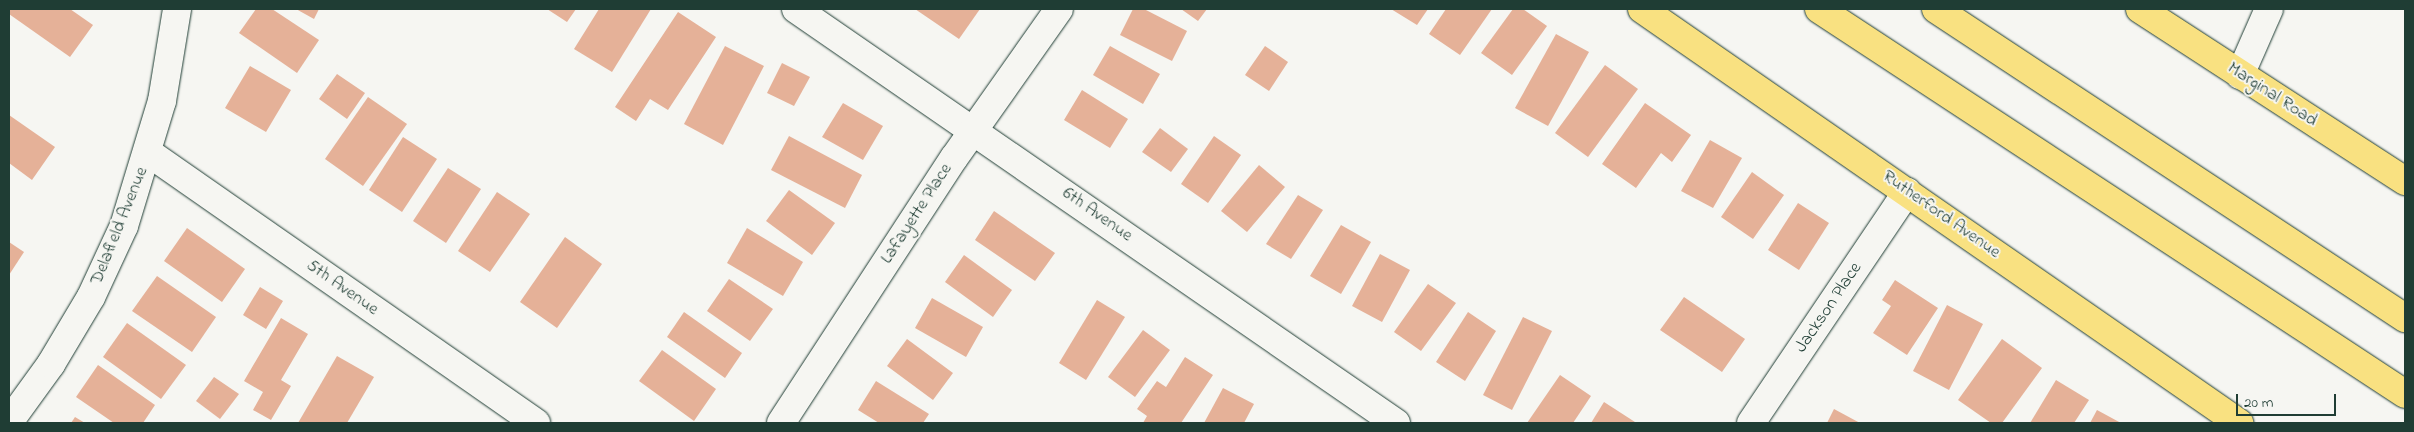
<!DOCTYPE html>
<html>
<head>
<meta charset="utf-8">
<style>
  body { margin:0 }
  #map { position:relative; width:2414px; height:432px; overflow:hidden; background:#f6f6f2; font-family:"Indie Flower",sans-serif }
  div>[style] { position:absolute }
  .building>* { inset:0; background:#e5b198 }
  .roads { filter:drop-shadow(0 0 1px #1f3d34) drop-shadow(0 0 1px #1f3d34) }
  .minor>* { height:28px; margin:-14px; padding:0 14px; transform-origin:14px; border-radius:14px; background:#f6f6f2 }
  .primary>* { height:28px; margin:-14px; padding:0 14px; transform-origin:14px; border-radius:14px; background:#f9e181 }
  .motorway>* { height:28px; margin:-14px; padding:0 14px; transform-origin:14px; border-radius:14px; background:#f9e181 }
  span { translate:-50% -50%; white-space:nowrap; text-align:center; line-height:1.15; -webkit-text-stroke:4px #f6f6f2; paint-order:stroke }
  .street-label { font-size:18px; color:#1f3d34 }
  .frame { position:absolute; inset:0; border:10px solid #1f3d34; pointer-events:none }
  .scale { position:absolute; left:2236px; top:394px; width:100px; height:22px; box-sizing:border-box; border:2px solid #1f3d34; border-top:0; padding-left:6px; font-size:15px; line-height:18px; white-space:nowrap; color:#1f3d34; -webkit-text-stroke:4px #f6f6f2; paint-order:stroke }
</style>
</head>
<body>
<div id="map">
  <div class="building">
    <i style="clip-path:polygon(9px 9px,70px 9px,93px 25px,70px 57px,9px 14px)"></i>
    <i style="clip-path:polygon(256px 9px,272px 9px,319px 40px,297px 73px,239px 33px)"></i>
    <i style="clip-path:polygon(296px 9px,319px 9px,314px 19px)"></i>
    <i style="clip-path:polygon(547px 9px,576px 9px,567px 22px)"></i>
    <i style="clip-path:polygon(599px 9px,651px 9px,612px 72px,574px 49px)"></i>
    <i style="clip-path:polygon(915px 9px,980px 9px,959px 39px)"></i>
    <i style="clip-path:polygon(1133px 9px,1144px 9px,1187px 31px,1172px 61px,1120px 35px)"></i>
    <i style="clip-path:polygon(1181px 9px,1207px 9px,1198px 21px)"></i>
    <i style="clip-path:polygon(1391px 9px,1428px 9px,1417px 25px)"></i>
    <i style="clip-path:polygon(1446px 9px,1492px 9px,1460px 55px,1429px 34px)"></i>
    <i style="clip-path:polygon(1513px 9px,1523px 9px,1547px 26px,1512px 75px,1481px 53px)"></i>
    <i style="clip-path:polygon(678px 12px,716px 37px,668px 110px,650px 99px,636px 121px,615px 107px)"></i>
    <i style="clip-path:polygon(1556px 34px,1589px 52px,1548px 126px,1515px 108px)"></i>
    <i style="clip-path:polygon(725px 46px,764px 66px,723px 145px,684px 124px)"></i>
    <i style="clip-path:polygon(1110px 46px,1160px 74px,1143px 104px,1093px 75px)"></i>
    <i style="clip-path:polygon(1265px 46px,1288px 62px,1269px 91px,1245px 75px)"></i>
    <i style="clip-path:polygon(782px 63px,810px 77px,794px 106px,767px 93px)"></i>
    <i style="clip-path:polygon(1605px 65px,1638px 89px,1588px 157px,1555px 133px)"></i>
    <i style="clip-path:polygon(250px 66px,291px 90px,266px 132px,225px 108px)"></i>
    <i style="clip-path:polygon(337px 74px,365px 93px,347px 119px,319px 99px)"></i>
    <i style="clip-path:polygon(1082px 90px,1128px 119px,1110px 148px,1064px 120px)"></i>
    <i style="clip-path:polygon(368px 97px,407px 124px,363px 186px,325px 159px)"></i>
    <i style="clip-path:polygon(843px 103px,883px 126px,863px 160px,822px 137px)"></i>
    <i style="clip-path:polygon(1645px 103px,1691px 135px,1672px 162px,1661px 153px,1636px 188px,1602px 164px)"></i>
    <i style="clip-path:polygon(9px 115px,55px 147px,32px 180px,9px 163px)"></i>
    <i style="clip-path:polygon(1160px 128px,1188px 149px,1171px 172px,1142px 152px)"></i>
    <i style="clip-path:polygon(789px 136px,862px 175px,845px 208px,771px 170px)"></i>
    <i style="clip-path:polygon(1214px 136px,1241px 155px,1208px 203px,1181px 184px)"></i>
    <i style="clip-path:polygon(403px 137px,437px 159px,402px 212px,369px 190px)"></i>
    <i style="clip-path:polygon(1710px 140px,1742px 158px,1713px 208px,1681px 191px)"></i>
    <i style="clip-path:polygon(1259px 165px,1285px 187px,1247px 232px,1221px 211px)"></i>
    <i style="clip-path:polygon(448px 168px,481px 189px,446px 243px,413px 221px)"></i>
    <i style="clip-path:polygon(1752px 172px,1784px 195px,1753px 239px,1721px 217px)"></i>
    <i style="clip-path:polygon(789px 190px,835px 223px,812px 255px,766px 221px)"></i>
    <i style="clip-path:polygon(497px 192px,530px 214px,490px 272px,458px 251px)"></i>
    <i style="clip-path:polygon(1298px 195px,1323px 210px,1291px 259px,1266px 244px)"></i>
    <i style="clip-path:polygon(1798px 203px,1829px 223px,1799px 270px,1768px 250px)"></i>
    <i style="clip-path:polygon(994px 211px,1055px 253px,1035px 281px,975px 240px)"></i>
    <i style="clip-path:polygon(1341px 225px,1371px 242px,1341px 294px,1310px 276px)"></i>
    <i style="clip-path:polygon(187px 228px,245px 269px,222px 302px,164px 261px)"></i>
    <i style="clip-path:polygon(747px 228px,803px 262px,783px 296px,727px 263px)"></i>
    <i style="clip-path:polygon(565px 237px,602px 264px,557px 328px,520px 302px)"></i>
    <i style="clip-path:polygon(9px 242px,24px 252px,9px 275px)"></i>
    <i style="clip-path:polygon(1380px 254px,1410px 270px,1382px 322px,1352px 306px)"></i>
    <i style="clip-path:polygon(964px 255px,1012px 290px,993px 317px,945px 282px)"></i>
    <i style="clip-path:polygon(157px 276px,216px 317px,192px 352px,132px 311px)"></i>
    <i style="clip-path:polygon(729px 279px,773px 309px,750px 341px,707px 311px)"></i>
    <i style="clip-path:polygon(1895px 280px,1938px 308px,1907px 355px,1873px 333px,1891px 306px,1882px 300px)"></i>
    <i style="clip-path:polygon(1428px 284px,1456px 303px,1421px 351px,1394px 332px)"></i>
    <i style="clip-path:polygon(260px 287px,283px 301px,266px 329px,243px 315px)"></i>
    <i style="clip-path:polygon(1684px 297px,1745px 339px,1722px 372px,1660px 330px)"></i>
    <i style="clip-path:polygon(932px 298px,983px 327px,966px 357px,915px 328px)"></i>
    <i style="clip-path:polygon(1097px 300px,1125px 317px,1086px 380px,1059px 363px)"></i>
    <i style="clip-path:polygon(1947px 305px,1983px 324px,1949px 390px,1913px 371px)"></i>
    <i style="clip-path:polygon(684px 312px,742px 353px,725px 378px,667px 337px)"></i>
    <i style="clip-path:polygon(1468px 312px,1496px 331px,1465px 381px,1436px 362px)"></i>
    <i style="clip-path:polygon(1523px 317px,1552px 331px,1512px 410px,1483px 395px)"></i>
    <i style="clip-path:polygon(281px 318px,308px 334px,281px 380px,291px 386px,271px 420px,253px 410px,263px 392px,244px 381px)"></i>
    <i style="clip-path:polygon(127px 323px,186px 365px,161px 399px,103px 357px)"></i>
    <i style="clip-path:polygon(1143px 330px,1170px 350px,1135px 397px,1108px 377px)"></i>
    <i style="clip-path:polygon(907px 339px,953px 373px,933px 400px,887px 366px)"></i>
    <i style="clip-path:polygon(2002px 339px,2042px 368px,2002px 423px,1991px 423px,1958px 400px)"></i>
    <i style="clip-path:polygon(662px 350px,716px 389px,694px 421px,639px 381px)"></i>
    <i style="clip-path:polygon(337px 356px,374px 377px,347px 423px,298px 423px)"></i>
    <i style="clip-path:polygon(1185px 357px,1213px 375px,1181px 423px,1143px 423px,1147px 416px,1137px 409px,1157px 381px,1166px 387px)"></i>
    <i style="clip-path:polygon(98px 365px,155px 405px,143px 423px,114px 423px,76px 397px)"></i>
    <i style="clip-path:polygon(1560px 375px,1591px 396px,1573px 423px,1527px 423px)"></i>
    <i style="clip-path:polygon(214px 377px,239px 394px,220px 419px,196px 401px)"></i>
    <i style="clip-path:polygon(2056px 380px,2089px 400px,2074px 423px,2030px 423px)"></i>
    <i style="clip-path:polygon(876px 381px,929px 414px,923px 423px,879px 423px,858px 410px)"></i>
    <i style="clip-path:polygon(1223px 388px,1254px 404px,1244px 423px,1204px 423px)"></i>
    <i style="clip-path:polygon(1604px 402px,1635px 422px,1634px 423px,1591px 423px)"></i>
    <i style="clip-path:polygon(1834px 409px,1860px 423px,1827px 423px)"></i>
    <i style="clip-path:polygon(2097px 410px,2121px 423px,2090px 423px)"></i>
    <i style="clip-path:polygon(75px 417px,85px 423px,71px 423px)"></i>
  </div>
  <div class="roads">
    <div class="minor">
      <i style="left:796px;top:9px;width:729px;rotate:34.61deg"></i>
      <i style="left:2240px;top:75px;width:72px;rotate:-66.3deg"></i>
      <i style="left:149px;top:153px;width:472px;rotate:34.9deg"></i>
      <i style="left:9px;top:422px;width:72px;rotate:-54.1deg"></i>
      <i style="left:51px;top:364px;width:78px;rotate:-59.2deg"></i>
      <i style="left:91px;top:297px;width:78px;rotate:-65.1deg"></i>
      <i style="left:124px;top:226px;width:131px;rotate:-73.1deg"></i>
      <i style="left:162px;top:101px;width:93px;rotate:-80.7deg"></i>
      <i style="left:781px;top:423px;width:316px;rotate:-56.9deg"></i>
      <i style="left:954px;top:158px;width:182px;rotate:-54.8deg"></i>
      <i style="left:1751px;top:423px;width:279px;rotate:-56deg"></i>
    </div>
    <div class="primary">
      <i style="left:1642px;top:9px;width:727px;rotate:34.74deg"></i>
      <i style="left:2140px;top:9px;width:316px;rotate:33deg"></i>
    </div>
    <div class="motorway">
      <i style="left:1819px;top:9px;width:701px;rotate:33.3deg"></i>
      <i style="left:1936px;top:9px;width:562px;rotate:33.38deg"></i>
    </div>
  </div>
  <div class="street-label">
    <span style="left:2272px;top:95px;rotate:33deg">Marginal Road</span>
    <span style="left:917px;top:214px;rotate:-57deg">Lafayette Place</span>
    <span style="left:1097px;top:215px;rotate:35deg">6th Avenue</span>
    <span style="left:1941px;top:215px;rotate:35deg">Rutherford Avenue</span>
    <span style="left:120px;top:226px;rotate:-68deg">Delafield Avenue</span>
    <span style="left:342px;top:288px;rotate:35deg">5th Avenue</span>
    <span style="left:1829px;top:308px;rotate:-56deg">Jackson Place</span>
  </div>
  <div class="frame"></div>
  <div class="scale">20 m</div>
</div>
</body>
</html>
